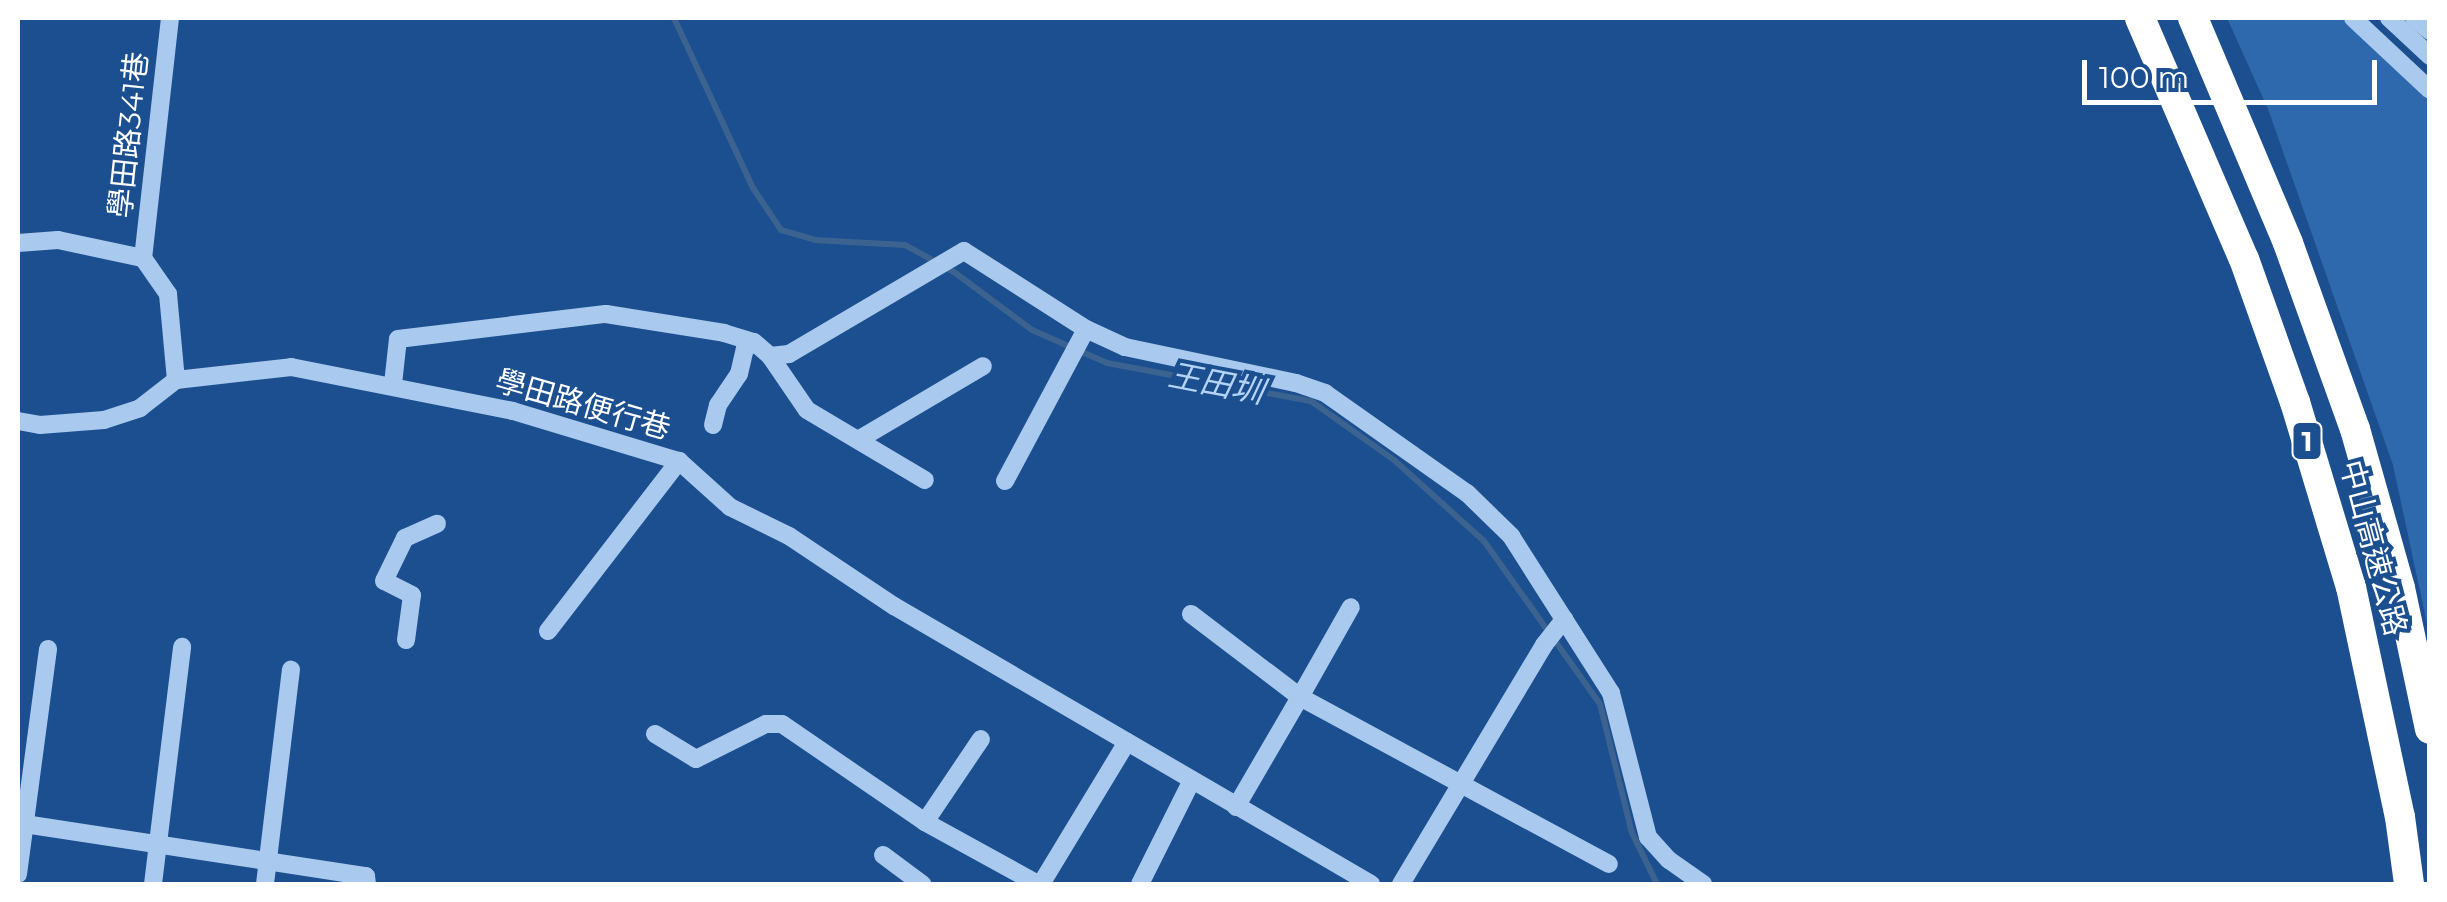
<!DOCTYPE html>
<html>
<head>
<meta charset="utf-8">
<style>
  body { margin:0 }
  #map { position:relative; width:2447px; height:902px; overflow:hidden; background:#1b4f8f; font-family:Montserrat,"Noto Sans TC",sans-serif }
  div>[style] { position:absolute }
  .green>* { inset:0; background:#2e69ad }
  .stream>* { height:6px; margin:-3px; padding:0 3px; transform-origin:3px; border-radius:3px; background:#3c6290 }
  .minor>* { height:18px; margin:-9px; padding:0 9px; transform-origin:9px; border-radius:9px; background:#a9c9ee }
  .highway>* { height:30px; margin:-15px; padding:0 15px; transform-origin:15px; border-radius:15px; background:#fff }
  span { translate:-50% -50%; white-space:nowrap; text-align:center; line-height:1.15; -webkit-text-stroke:8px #1b4f8f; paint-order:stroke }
  .shield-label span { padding:2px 8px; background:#1b4f8f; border:2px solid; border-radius:8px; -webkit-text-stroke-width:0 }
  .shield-label { font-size:28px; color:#fff; font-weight:700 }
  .street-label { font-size:30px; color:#fff }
  .water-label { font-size:32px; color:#b5d3f5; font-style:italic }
  .frame { position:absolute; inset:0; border:20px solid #fff; pointer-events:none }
  .scale { position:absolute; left:2082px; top:60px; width:295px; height:45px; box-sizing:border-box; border:5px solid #fff; border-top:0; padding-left:12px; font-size:30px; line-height:35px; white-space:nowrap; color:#fff; -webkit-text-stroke:8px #1b4f8f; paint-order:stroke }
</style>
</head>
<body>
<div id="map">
  <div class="green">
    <i style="clip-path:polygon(2227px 18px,2342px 18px,2429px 101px,2429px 633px,2393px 465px,2268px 109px)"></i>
  </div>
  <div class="stream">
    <i style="left:674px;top:18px;width:187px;rotate:65.1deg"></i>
    <i style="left:753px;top:188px;width:50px;rotate:56.3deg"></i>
    <i style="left:781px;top:230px;width:35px;rotate:16deg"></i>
    <i style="left:815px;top:240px;width:90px;rotate:3.2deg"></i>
    <i style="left:905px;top:245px;width:56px;rotate:28.9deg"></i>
    <i style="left:954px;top:272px;width:97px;rotate:36.6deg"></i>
    <i style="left:1032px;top:330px;width:82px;rotate:23.7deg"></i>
    <i style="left:1107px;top:363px;width:208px;rotate:10.6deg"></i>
    <i style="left:1311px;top:401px;width:102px;rotate:35.4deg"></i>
    <i style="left:1394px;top:460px;width:121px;rotate:42deg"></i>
    <i style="left:1484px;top:541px;width:200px;rotate:54.6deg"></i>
    <i style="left:1600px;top:704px;width:133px;rotate:76.1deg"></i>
    <i style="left:1632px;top:833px;width:57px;rotate:63.9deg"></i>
  </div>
  <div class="minor">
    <i style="left:170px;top:18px;width:242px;rotate:96.4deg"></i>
    <i style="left:143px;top:258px;width:44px;rotate:55.2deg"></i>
    <i style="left:168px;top:294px;width:86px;rotate:84.7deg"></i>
    <i style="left:2353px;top:18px;width:105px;rotate:43.1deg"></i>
    <i style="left:2389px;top:18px;width:56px;rotate:42.8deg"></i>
    <i style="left:2414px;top:18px;width:21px;rotate:39deg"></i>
    <i style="left:18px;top:243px;width:40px;rotate:-4.3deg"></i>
    <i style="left:58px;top:240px;width:87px;rotate:12deg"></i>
    <i style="left:770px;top:356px;width:65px;rotate:55.6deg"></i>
    <i style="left:807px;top:410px;width:137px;rotate:30.7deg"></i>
    <i style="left:393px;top:384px;width:45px;rotate:-83.7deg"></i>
    <i style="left:398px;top:339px;width:209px;rotate:-6.9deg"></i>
    <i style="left:606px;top:314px;width:120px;rotate:9.1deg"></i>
    <i style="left:724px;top:333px;width:31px;rotate:17deg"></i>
    <i style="left:754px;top:342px;width:21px;rotate:41deg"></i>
    <i style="left:770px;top:356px;width:19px;rotate:-6deg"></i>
    <i style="left:789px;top:354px;width:203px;rotate:-30.5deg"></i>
    <i style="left:964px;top:251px;width:145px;rotate:32.6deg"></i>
    <i style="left:1086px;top:329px;width:43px;rotate:24.8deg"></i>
    <i style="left:1125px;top:347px;width:175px;rotate:11.9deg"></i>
    <i style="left:1296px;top:383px;width:31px;rotate:19deg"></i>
    <i style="left:1325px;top:393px;width:174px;rotate:35.2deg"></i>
    <i style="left:1467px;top:493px;width:62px;rotate:44.3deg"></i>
    <i style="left:1511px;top:536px;width:186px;rotate:57.5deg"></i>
    <i style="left:1611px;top:693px;width:149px;rotate:75.6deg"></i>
    <i style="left:1648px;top:837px;width:31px;rotate:48deg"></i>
    <i style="left:1669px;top:860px;width:42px;rotate:35.2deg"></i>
    <i style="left:18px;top:421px;width:22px;rotate:10deg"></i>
    <i style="left:40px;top:425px;width:64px;rotate:-4.5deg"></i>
    <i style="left:104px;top:420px;width:38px;rotate:-18deg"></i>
    <i style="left:140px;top:408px;width:46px;rotate:-37.9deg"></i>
    <i style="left:176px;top:380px;width:116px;rotate:-6.4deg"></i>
    <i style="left:291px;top:367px;width:226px;rotate:11.2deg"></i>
    <i style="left:513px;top:411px;width:173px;rotate:16.8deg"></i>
    <i style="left:679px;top:461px;width:69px;rotate:42deg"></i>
    <i style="left:730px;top:507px;width:66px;rotate:26.2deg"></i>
    <i style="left:789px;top:536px;width:126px;rotate:33.7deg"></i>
    <i style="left:894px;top:606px;width:552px;rotate:30.23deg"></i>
    <i style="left:713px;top:425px;width:21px;rotate:-76deg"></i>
    <i style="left:718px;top:405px;width:37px;rotate:-56deg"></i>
    <i style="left:739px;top:374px;width:26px;rotate:-77deg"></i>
    <i style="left:745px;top:349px;width:11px;rotate:-38deg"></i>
    <i style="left:858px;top:440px;width:145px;rotate:-30.6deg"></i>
    <i style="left:1005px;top:481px;width:172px;rotate:-61.9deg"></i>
    <i style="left:1191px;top:614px;width:137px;rotate:37.3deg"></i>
    <i style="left:1300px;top:697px;width:103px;rotate:-60.5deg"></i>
    <i style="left:548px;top:631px;width:215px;rotate:-52.4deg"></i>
    <i style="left:406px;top:640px;width:45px;rotate:-82.4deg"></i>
    <i style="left:412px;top:595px;width:31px;rotate:-153deg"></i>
    <i style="left:384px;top:581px;width:48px;rotate:-64deg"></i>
    <i style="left:405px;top:538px;width:35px;rotate:-24deg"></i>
    <i style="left:655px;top:734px;width:48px;rotate:31.4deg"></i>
    <i style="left:696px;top:759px;width:78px;rotate:-26.6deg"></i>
    <i style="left:766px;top:724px;width:16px"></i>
    <i style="left:782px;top:724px;width:173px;rotate:34.4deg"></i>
    <i style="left:925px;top:822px;width:129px;rotate:28.8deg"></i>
    <i style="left:1236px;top:807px;width:127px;rotate:-59.8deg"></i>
    <i style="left:1300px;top:697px;width:351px;rotate:28.4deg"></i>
    <i style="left:925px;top:822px;width:100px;rotate:-56deg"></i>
    <i style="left:18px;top:823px;width:352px;rotate:8.7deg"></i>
    <i style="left:366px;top:876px;width:8px;rotate:83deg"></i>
    <i style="left:883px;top:855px;width:49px;rotate:36.6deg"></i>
    <i style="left:18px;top:874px;width:227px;rotate:-82.4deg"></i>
    <i style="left:153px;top:884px;width:239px;rotate:-83deg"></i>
    <i style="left:265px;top:884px;width:216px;rotate:-83.1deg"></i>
    <i style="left:1041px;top:884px;width:166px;rotate:-58.8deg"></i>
    <i style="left:1140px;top:884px;width:114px;rotate:-63.4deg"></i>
    <i style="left:1401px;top:884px;width:279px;rotate:-59.1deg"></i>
    <i style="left:1544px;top:645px;width:33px;rotate:-52deg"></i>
  </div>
  <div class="highway">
    <i style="left:2140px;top:18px;width:262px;rotate:66.7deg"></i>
    <i style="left:2244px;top:259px;width:152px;rotate:70.4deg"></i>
    <i style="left:2295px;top:402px;width:193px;rotate:73.2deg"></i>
    <i style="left:2351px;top:587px;width:235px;rotate:78deg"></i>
    <i style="left:2400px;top:817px;width:68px;rotate:82.3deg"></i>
    <i style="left:2193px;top:18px;width:244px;rotate:67.1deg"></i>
    <i style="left:2288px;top:243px;width:198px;rotate:70.2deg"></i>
    <i style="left:2355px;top:429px;width:165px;rotate:74.2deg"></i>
    <i style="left:2400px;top:588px;width:144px;rotate:78deg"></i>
  </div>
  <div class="shield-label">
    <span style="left:2307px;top:441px">1</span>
  </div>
  <div class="street-label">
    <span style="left:129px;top:135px;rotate:-84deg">學田路341巷</span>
    <span style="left:583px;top:405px;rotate:16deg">學田路便行巷</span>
    <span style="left:2373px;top:548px;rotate:75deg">中山高速公路</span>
  </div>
  <div class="water-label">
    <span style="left:1216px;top:384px;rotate:11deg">王田圳</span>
  </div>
  <div class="frame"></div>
  <div class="scale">100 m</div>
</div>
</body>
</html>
